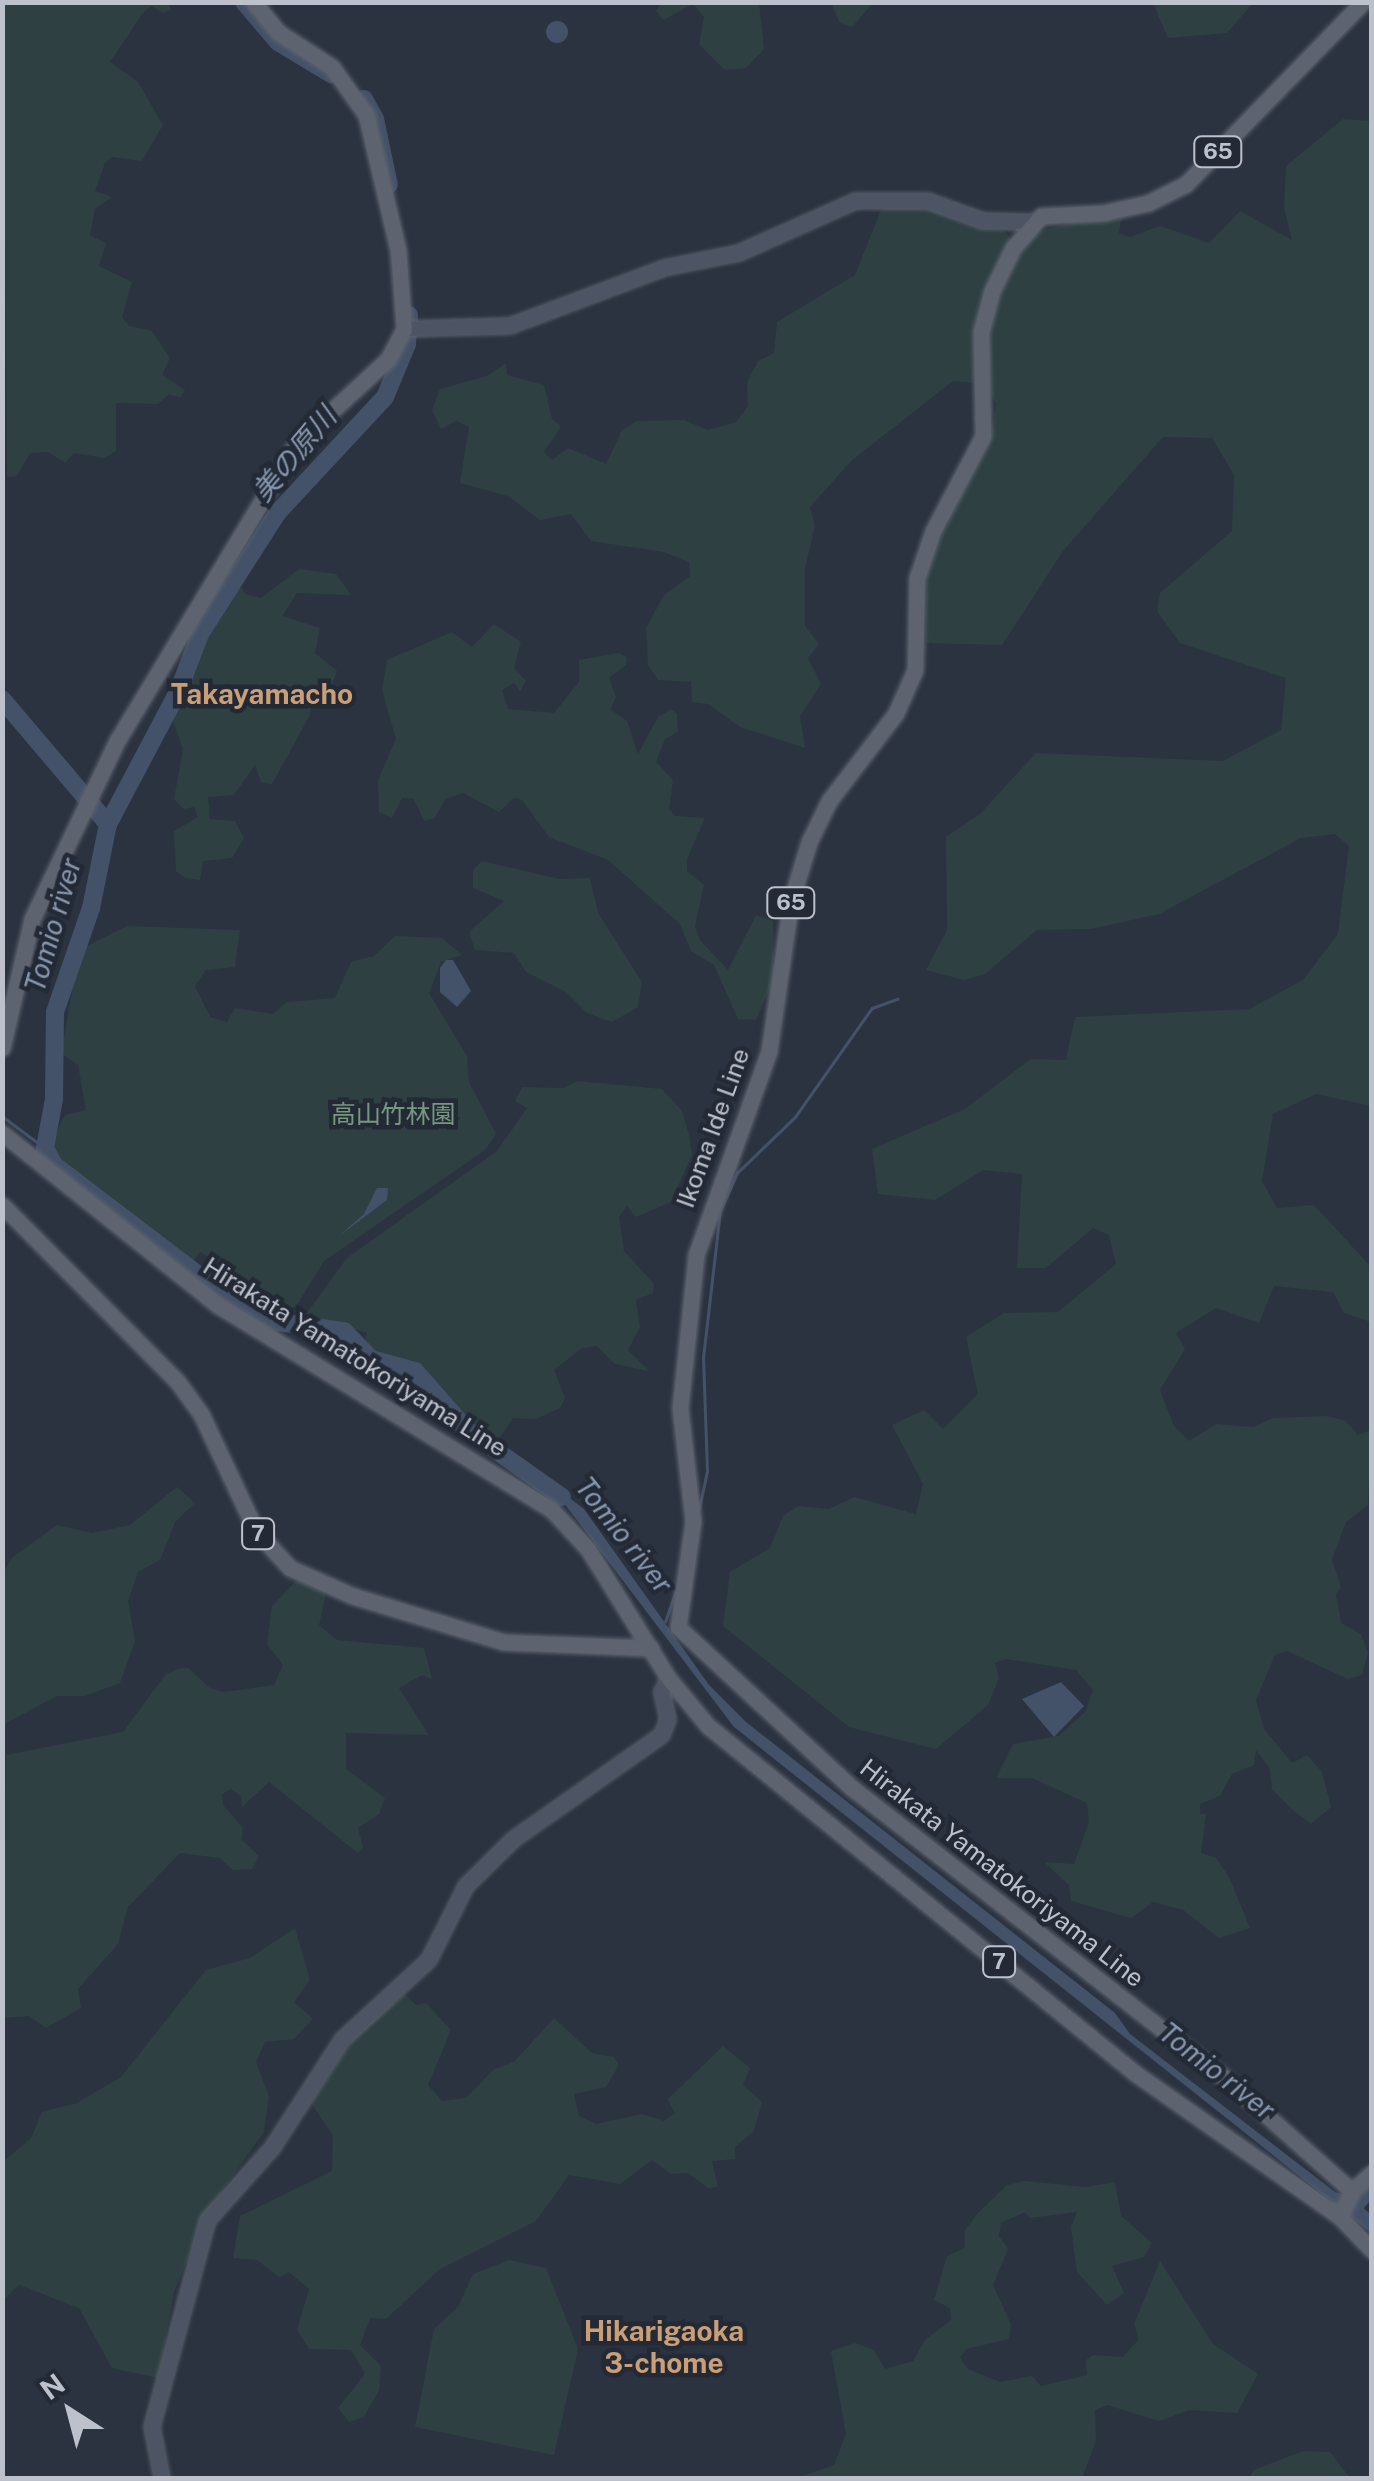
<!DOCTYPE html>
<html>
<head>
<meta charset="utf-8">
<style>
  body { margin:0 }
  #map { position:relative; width:1374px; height:2481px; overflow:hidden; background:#2b3340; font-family:"Public Sans","Noto Sans JP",sans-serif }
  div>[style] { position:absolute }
  .green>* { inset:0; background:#2e4042 }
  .water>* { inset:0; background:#445269 }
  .round { border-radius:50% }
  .stream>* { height:2.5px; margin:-1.25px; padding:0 1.25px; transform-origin:1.25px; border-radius:1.25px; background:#445269 }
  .river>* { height:18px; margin:-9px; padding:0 9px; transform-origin:9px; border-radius:9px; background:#445269 }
  .roads { filter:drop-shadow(0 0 2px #5d636e) drop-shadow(0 0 2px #5d636e) }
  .secondary>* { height:14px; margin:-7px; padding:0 7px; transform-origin:7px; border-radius:7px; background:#4d5463 }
  .primary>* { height:15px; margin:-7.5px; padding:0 7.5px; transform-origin:7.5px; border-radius:7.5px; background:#5d6470 }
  span { translate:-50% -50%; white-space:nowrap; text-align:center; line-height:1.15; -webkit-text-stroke:9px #232a36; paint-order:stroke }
  .shield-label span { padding:2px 8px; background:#232a36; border:2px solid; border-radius:8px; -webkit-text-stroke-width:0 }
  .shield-label { font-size:22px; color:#bcc1cb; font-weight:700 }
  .park-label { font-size:25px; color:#76987f }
  .street-label { font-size:25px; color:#bcc1cb }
  .water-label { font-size:28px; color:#8696ae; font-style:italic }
  .neighbourhood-label { font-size:28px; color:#ca9f77; font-weight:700 }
  .frame { position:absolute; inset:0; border:5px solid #bcc1cb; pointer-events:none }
  .north { position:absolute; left:20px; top:2361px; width:100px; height:100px; -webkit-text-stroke:8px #232a36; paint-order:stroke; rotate:324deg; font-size:28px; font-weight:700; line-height:40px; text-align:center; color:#bcc1cb }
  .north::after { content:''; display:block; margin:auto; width:35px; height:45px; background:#bcc1cb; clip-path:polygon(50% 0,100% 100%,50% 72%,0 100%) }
</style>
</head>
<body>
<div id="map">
  <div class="green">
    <i style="clip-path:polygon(3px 2px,168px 3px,171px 10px,163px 13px,151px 6px,142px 14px,110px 62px,138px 82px,163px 125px,142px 161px,112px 157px,105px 163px,95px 191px,112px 197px,95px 209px,90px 236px,106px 243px,99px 266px,132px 282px,122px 317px,129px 326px,152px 331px,170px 358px,162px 375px,185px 390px,180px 398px,169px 394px,158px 404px,116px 403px,116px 451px,104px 458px,74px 453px,65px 463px,48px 452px,30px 453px,17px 476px,7px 477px)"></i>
    <i style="clip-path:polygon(662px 3px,759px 3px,764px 49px,746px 68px,725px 70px,699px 44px,704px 17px,693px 4px,663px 20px,656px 11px)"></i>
    <i style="clip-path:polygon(831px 3px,873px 3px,852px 27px,840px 23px)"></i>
    <i style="clip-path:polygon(1153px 3px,1253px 3px,1227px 33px,1168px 38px)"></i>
    <i style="clip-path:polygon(1343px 119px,1371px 121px,1371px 1106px,1316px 1094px,1273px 1114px,1262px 1181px,1277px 1208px,1314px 1205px,1371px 1267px,1371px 1322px,1344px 1313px,1333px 1292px,1274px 1286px,1259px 1323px,1216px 1308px,1176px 1333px,1185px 1349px,1160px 1390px,1174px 1426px,1189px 1441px,1216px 1424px,1253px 1427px,1273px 1418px,1327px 1416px,1346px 1421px,1358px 1435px,1371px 1430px,1368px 1505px,1346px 1522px,1332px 1560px,1341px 1587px,1336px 1594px,1341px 1623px,1361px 1634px,1368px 1653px,1362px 1675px,1348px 1679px,1287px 1651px,1275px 1655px,1256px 1700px,1264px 1729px,1292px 1763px,1307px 1755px,1322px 1772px,1331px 1807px,1311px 1824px,1294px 1811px,1272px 1789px,1270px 1769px,1256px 1750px,1254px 1765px,1232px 1774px,1220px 1796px,1200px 1804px,1200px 1814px,1206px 1814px,1201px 1853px,1216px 1858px,1229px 1877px,1250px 1928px,1219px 1938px,1183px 1910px,1153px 1902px,1131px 1918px,1071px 1901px,1069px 1885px,1044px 1862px,1074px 1864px,1089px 1822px,1087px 1803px,1032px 1778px,996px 1778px,1013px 1744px,1059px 1736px,1085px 1712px,1093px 1690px,1076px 1670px,1006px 1659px,995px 1663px,999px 1678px,988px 1705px,936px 1749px,849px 1727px,723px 1626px,730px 1572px,770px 1548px,783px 1516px,798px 1506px,829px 1509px,854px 1497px,916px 1514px,923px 1484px,892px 1425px,924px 1410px,943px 1429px,978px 1394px,966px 1337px,1004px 1313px,1058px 1312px,1116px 1264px,1109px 1235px,1093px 1228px,1046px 1268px,1017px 1268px,1022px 1174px,983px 1170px,935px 1200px,878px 1194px,872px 1149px,965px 1109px,1031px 1059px,1066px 1060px,1075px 1017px,1249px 1009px,1303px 980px,1338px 934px,1349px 846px,1335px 834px,1301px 838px,1159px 914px,1091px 929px,1037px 930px,985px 974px,964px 980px,926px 970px,947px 930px,946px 837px,980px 814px,1036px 753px,1223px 761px,1281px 730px,1286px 678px,1180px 643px,1157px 611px,1160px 593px,1232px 531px,1234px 475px,1212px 438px,1163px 437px,1063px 551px,1002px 645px,926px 643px,926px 569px,991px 435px,996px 404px,986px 384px,953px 381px,851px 461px,810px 507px,815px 526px,805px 568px,805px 626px,819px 644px,808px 658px,821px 684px,800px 716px,805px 748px,740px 727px,708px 704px,692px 702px,691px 682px,658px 680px,648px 665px,646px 628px,664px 595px,690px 576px,689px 562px,664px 552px,591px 541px,571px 514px,540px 520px,508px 496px,460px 483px,469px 427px,456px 421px,441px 429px,432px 410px,440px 389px,487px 376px,506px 363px,507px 375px,544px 385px,552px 419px,561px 427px,544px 452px,552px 460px,568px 448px,606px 464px,622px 430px,637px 421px,684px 420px,708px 430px,736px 422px,748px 406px,747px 383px,758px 361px,774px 353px,777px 322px,855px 275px,881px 210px,894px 205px,931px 210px,1004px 231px,1011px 239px,1088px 218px,1121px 219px,1119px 233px,1130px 237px,1160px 226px,1209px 243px,1240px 211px,1292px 240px,1284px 207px,1286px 166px)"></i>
    <i style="clip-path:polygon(299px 569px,336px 574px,351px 595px,297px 593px,282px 616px,320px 628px,315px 653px,337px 671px,332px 684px,311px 697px,310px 715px,272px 784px,261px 782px,255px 765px,234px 795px,208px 797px,210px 819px,235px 821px,244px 838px,232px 858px,203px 861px,200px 880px,185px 878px,176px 871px,174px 831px,198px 817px,194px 807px,184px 809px,174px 799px,183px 749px,171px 715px,207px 627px,238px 581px,245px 594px,261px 598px)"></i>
    <i style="clip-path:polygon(494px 624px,521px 642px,514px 668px,526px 681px,520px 691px,514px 683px,502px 690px,508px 709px,554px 713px,579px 682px,579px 660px,618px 653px,627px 657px,626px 665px,609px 678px,616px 697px,610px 709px,627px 721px,638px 754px,658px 717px,671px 709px,677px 714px,678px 732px,665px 739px,656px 762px,673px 780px,669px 809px,675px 816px,705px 818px,687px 859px,687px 871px,704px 885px,695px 926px,700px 940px,728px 970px,756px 915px,773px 921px,774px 979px,756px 1020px,738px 1019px,714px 965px,691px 951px,680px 924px,608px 860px,549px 837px,522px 800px,514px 798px,499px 812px,463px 793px,445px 799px,435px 818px,424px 821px,414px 799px,402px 798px,392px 818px,379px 812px,378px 780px,396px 739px,382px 690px,387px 660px,452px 632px,472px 647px)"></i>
    <i style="clip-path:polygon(482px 861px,559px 879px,590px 878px,598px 913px,642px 982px,638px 1007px,612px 1022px,587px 1013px,566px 992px,526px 972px,514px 953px,475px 950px,469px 932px,504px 901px,473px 888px,473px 870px)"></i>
    <i style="clip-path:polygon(127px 926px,240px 930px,235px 967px,206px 970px,195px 986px,210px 1017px,227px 1022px,235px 1008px,273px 1014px,287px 1002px,335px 998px,351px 962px,374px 956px,395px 936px,442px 938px,462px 955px,441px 962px,429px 993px,467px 1056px,469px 1082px,496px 1134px,485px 1150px,324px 1261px,294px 1310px,200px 1252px,191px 1264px,75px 1177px,49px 1147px,65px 1115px,86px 1110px,78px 1065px,61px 1053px,75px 976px,87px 946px)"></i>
    <i style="clip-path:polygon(577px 1081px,662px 1089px,682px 1111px,689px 1135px,692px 1155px,671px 1202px,636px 1217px,627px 1206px,619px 1217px,624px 1251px,654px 1284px,653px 1293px,636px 1300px,640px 1327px,628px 1350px,649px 1371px,615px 1364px,597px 1346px,582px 1348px,554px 1370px,565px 1398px,560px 1408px,536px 1419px,513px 1418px,497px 1442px,480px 1434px,422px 1368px,363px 1346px,367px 1333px,306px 1314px,347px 1258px,497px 1151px,527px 1108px,515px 1101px,522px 1087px,564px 1088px)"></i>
    <i style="clip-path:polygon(177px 1487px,195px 1503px,175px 1522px,160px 1560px,138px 1572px,128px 1601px,135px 1641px,120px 1683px,85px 1696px,57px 1696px,4px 1724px,3px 1573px,13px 1557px,57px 1525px,92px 1533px,130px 1525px)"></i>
    <i style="clip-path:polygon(297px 1580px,326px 1593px,319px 1625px,337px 1640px,424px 1648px,432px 1679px,422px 1675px,399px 1688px,429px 1735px,346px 1733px,346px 1769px,385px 1798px,379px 1814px,358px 1828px,363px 1847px,358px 1853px,269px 1782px,242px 1807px,241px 1796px,231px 1789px,222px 1794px,223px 1805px,243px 1828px,241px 1839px,259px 1856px,252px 1869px,233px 1870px,220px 1858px,180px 1853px,128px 1907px,118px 1944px,78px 1989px,81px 2008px,46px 2028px,29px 2016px,3px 2018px,6px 1755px,123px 1732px,166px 1674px,178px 1669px,188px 1668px,210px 1688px,224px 1692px,274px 1685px,283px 1665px,267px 1644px,272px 1606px)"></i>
    <i style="clip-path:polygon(295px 1928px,310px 1980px,294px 2002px,313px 2019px,294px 2039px,265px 2042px,256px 2062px,269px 2096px,264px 2132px,208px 2210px,174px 2292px,158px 2378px,112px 2368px,79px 2308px,19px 2285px,3px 2300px,3px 2162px,31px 2138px,42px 2112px,77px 2103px,121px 2077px,206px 1970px,250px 1958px)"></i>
    <i style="clip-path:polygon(405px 1994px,416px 2005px,426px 2003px,451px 2030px,428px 2085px,442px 2101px,466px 2098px,494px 2069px,514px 2062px,554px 2018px,592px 2053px,614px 2057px,619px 2065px,606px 2087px,574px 2094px,579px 2116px,596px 2124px,642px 2114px,664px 2121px,675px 2113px,668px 2099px,723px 2046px,750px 2068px,743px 2085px,762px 2102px,754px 2131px,735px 2147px,735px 2159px,712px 2161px,718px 2187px,708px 2188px,688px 2173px,671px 2174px,652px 2160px,620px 2184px,569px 2175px,536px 2221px,440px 2269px,386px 2319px,370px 2318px,360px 2345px,381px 2366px,379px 2390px,364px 2417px,349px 2422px,338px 2408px,365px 2374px,351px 2350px,309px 2349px,297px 2330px,309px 2289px,289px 2272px,279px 2277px,257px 2260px,233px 2258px,240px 2216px,332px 2171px,333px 2136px,311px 2103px,359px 2031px)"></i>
    <i style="clip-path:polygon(1024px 2181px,1086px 2187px,1115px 2182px,1121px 2216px,1152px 2243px,1144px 2257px,1112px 2266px,1124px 2293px,1107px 2305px,1077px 2272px,1071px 2227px,1077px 2212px,1030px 2218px,1025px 2212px,1001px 2223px,999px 2236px,1008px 2249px,993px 2285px,1011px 2324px,1009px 2339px,966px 2349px,960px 2358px,968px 2369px,1000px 2382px,1032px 2376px,1041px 2386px,1087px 2375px,1086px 2360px,1093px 2355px,1123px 2357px,1139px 2339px,1134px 2324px,1160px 2261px,1213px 2344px,1258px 2374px,1237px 2413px,1189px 2410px,1159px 2421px,1107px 2405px,1095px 2410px,1096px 2441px,1082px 2478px,797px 2478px,834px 2465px,846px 2434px,831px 2351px,855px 2343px,874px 2350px,885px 2369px,913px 2361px,925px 2340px,951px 2320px,950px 2308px,934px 2300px,947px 2256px,965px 2248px,965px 2230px,978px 2213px,1007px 2185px)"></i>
    <i style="clip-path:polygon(509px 2260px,546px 2268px,578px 2349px,554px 2455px,415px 2427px,434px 2329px,458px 2307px,473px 2274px)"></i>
    <i style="clip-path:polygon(1303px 2451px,1330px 2452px,1350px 2478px,1249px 2478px,1254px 2470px)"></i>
  </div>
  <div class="water">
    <i class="round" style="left:546px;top:21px;width:22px;height:22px"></i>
    <i style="clip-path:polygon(446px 960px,453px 960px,471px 991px,457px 1007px,440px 992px,440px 968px)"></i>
    <i style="clip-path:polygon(377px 1188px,388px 1188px,387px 1200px,339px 1236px,364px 1214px)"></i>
    <i style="clip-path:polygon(548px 1482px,584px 1509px,709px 1685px,746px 1722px,1115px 2013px,1130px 2034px,1335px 2192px,1353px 2198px,1371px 2215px,1371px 2233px,734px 1727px)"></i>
    <i style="clip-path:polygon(1061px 1682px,1084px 1706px,1054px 1737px,1022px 1699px)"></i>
  </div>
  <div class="stream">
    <i style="left:2px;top:1116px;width:54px;rotate:36.7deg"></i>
    <i style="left:699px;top:1509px;width:39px;rotate:-78deg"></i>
    <i style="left:707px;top:1471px;width:113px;rotate:-92deg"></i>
    <i style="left:703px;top:1358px;width:148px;rotate:-83.4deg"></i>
    <i style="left:720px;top:1211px;width:42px;rotate:-65.9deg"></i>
    <i style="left:737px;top:1173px;width:81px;rotate:-44deg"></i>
    <i style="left:795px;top:1117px;width:133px;rotate:-54.8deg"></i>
    <i style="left:872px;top:1008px;width:27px;rotate:-20deg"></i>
    <i style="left:665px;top:1622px;width:31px;rotate:-71deg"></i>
  </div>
  <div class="river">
    <i style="left:244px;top:2px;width:52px;rotate:49.6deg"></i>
    <i style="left:278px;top:42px;width:62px;rotate:31.1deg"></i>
    <i style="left:364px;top:99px;width:23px;rotate:61deg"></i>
    <i style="left:375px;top:119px;width:67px;rotate:78deg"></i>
    <i style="left:409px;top:315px;width:29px;rotate:94deg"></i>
    <i style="left:407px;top:344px;width:57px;rotate:112.5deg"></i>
    <i style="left:385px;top:397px;width:157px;rotate:132.9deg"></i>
    <i style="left:278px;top:512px;width:145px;rotate:122.6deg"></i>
    <i style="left:200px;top:634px;width:62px;rotate:110.8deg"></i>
    <i style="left:178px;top:692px;width:149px;rotate:117.9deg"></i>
    <i style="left:108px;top:824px;width:86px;rotate:101.4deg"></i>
    <i style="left:91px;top:908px;width:110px;rotate:109.1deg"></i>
    <i style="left:55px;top:1012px;width:87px;rotate:90.7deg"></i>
    <i style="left:54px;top:1099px;width:50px;rotate:100.4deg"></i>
    <i style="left:45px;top:1148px;width:19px;rotate:62deg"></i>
    <i style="left:54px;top:1165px;width:218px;rotate:37.3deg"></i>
    <i style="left:227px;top:1297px;width:50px;rotate:28.6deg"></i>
    <i style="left:271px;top:1321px;width:74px;rotate:7.8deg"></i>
    <i style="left:344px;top:1331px;width:39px;rotate:46deg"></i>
    <i style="left:371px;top:1359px;width:46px;rotate:15.3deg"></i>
    <i style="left:415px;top:1371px;width:79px;rotate:48.6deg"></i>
    <i style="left:467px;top:1430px;width:116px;rotate:35.2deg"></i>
    <i style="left:2px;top:699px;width:164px;rotate:49.7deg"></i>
    <i style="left:1353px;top:2207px;width:30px;rotate:-50deg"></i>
  </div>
  <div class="roads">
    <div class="secondary">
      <i style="left:404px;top:329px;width:106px;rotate:-1.6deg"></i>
      <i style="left:510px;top:326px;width:165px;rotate:-20.6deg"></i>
      <i style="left:664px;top:268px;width:76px;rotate:-11.3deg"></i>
      <i style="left:739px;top:253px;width:128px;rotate:-24deg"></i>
      <i style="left:856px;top:201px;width:72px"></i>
      <i style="left:928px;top:201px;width:59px;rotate:20deg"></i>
      <i style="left:983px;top:221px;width:47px;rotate:1.2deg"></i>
      <i style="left:162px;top:2478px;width:52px;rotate:-101.1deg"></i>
      <i style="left:152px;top:2427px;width:214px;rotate:-74.9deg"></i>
      <i style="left:208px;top:2220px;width:98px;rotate:-48.3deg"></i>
      <i style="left:273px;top:2147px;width:129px;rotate:-57.1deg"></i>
      <i style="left:343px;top:2039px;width:117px;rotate:-42.6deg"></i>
      <i style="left:429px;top:1960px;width:83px;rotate:-63.4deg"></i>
      <i style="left:466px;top:1886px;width:67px;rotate:-44.4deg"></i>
      <i style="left:514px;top:1839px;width:181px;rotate:-35.1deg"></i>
      <i style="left:662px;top:1735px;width:17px;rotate:-69deg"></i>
      <i style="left:668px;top:1719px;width:28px;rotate:-103deg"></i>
      <i style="left:662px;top:1692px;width:15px;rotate:-62deg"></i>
    </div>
    <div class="primary">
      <i style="left:2px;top:1048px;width:132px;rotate:-76.9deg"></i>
      <i style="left:32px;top:919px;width:197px;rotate:-64.5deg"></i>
      <i style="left:117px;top:741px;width:348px;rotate:-58.9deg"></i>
      <i style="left:297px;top:443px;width:124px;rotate:-42.7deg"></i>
      <i style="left:388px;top:359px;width:34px;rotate:-62deg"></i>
      <i style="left:404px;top:329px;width:79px;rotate:-94.3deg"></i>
      <i style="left:398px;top:250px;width:139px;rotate:-103.3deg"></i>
      <i style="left:366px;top:115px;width:59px;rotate:-125.3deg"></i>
      <i style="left:332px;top:67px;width:64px;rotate:-147.1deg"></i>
      <i style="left:278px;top:32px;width:38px;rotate:-129deg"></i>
      <i style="left:2px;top:1133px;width:274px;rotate:38.6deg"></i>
      <i style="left:216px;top:1304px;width:393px;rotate:31.5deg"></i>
      <i style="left:551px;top:1509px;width:54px;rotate:47.2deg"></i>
      <i style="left:588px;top:1549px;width:153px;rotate:58.1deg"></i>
      <i style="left:669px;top:1679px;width:61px;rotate:50.3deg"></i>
      <i style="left:708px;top:1726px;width:552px;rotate:39.11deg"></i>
      <i style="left:1136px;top:2074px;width:249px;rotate:35deg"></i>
      <i style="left:1340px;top:2217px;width:46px;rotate:45.9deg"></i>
      <i style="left:2px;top:1205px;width:248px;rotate:45.2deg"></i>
      <i style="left:177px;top:1381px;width:41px;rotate:54deg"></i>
      <i style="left:201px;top:1414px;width:129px;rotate:64.8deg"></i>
      <i style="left:256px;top:1531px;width:50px;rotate:47.4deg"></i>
      <i style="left:290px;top:1568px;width:69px;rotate:24deg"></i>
      <i style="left:353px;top:1596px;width:157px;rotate:17deg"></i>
      <i style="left:503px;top:1642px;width:148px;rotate:2.3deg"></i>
      <i style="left:678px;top:1627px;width:107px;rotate:-81.9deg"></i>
      <i style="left:693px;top:1521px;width:114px;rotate:-96.6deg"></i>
      <i style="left:680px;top:1408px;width:154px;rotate:-84deg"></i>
      <i style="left:696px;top:1255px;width:217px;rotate:-70.3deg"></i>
      <i style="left:769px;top:1051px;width:152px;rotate:-81.7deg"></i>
      <i style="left:791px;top:901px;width:62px;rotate:-73deg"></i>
      <i style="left:809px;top:842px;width:46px;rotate:-64deg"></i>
      <i style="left:829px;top:801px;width:111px;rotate:-52.7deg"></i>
      <i style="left:896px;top:713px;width:47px;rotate:-66.2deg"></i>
      <i style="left:915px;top:670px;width:92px;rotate:-88.8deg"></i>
      <i style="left:917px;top:578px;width:50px;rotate:-71.2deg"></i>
      <i style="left:933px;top:531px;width:107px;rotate:-62.2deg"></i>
      <i style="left:983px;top:436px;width:104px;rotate:-91.1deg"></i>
      <i style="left:981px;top:332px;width:42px;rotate:-75deg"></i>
      <i style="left:992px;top:291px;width:48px;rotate:-64deg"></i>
      <i style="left:1013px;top:248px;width:43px;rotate:-48.8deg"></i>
      <i style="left:1041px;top:216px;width:62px;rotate:-2.8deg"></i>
      <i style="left:1103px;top:213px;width:46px;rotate:-12.5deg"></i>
      <i style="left:1148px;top:203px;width:42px;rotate:-26.6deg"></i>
      <i style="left:1186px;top:184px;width:254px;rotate:-45.8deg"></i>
      <i style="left:678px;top:1627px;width:237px;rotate:42.8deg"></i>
      <i style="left:852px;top:1788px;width:466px;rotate:37.9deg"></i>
      <i style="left:1220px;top:2074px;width:176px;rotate:41.6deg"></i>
      <i style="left:1340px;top:2217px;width:29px;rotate:-65deg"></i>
      <i style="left:1352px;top:2191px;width:27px;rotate:-42deg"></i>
    </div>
  </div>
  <div class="shield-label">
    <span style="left:1218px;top:152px">65</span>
    <span style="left:791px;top:903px">65</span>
    <span style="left:258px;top:1534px">7</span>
    <span style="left:999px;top:1962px">7</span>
  </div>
  <div class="park-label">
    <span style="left:393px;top:1114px">高山竹林園</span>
  </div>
  <div class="street-label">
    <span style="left:713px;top:1128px;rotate:-70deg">Ikoma Ide Line</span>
    <span style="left:355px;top:1357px;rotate:32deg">Hirakata Yamatokoriyama Line</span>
    <span style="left:1002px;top:1873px;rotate:38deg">Hirakata Yamatokoriyama Line</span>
  </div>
  <div class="water-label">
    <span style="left:294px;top:454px;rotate:-50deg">美の原川</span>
    <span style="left:53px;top:925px;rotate:-74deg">Tomio river</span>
    <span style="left:624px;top:1535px;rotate:52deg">Tomio river</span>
    <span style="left:1217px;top:2071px;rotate:38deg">Tomio river</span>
  </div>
  <div class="neighbourhood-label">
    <span style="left:262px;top:694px">Takayamacho</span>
    <span style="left:664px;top:2347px">Hikarigaoka<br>3-chome</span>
  </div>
  <div class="frame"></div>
  <div class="north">N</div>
</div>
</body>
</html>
